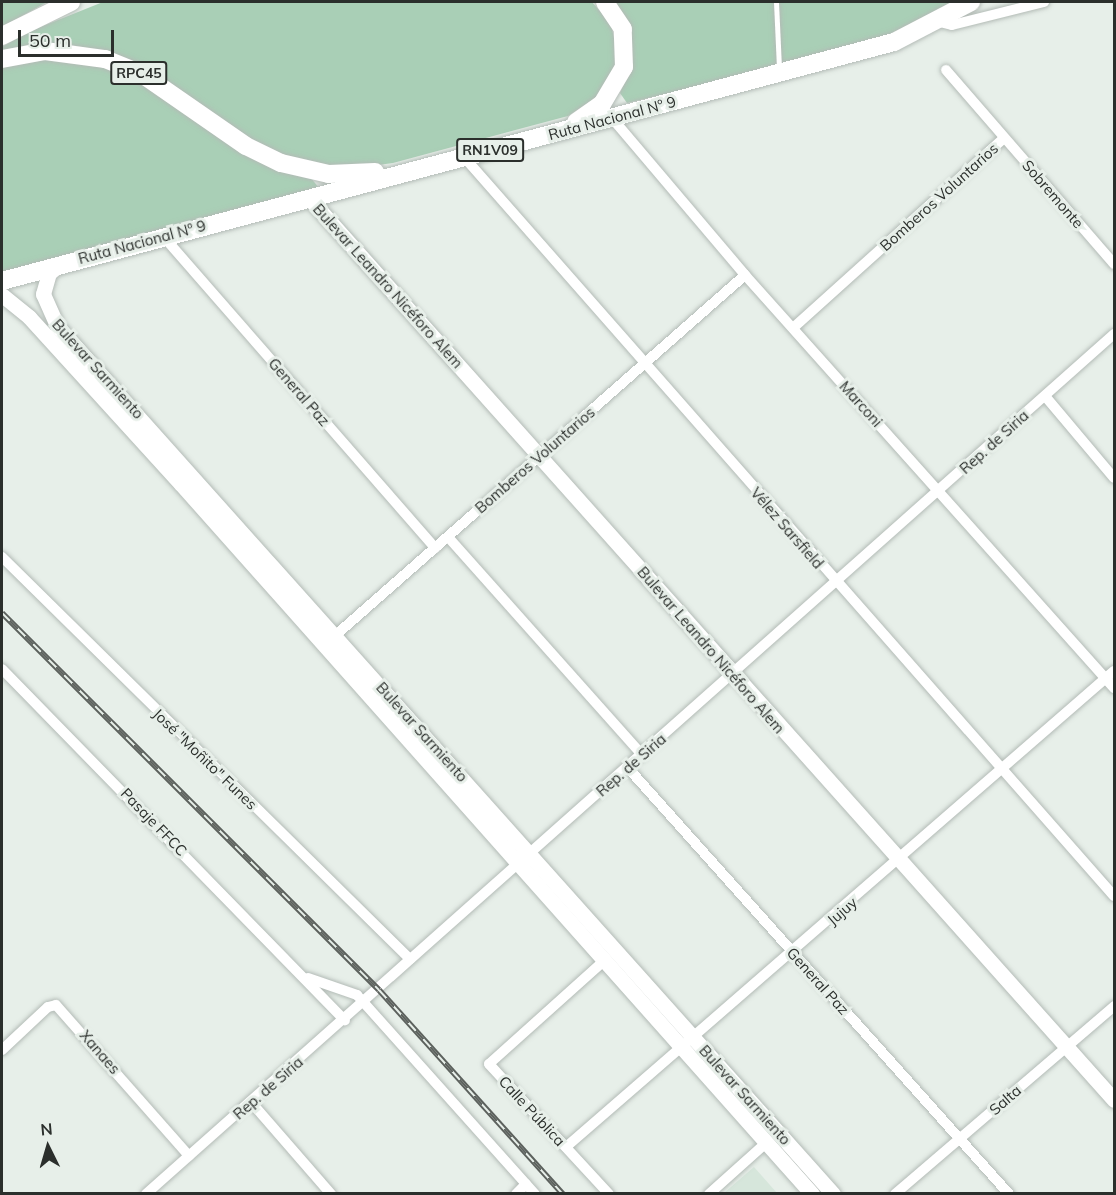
<!DOCTYPE html>
<html>
<head>
<meta charset="utf-8">
<style>
  body { margin:0 }
  #map { position:relative; width:1116px; height:1195px; overflow:hidden; background:#e7efe9; font-family:Mulish,sans-serif }
  div>[style] { position:absolute }
  .built>* { inset:0; background:#d6e6db }
  .green>* { inset:0; background:#a9cfb6 }
  .roads { filter:drop-shadow(0 0 2px #b3bbb6) drop-shadow(0 0 2px #b3bbb6) }
  .lane>* { height:5px; margin:-2.5px; padding:0 2.5px; transform-origin:2.5px; border-radius:2.5px; background:#fff }
  .street>* { height:10px; margin:-5px; padding:0 5px; transform-origin:5px; border-radius:5px; background:#fff }
  .secondary>* { height:15px; margin:-7.5px; padding:0 7.5px; transform-origin:7.5px; border-radius:7.5px; background:#fff }
  .primary>* { height:18px; margin:-9px; padding:0 9px; transform-origin:9px; border-radius:9px; background:#fff }
  .rail>* { height:6px; margin-top:-3px; transform-origin:0; background:repeating-linear-gradient(90deg,#e7efe9 0 11px,#5c615d 0 22px); box-sizing:border-box; border-block:2px solid #5c615d }
  span { translate:-50% -50%; white-space:nowrap; text-align:center; line-height:1.15; -webkit-text-stroke:6px #e7efe9; paint-order:stroke }
  .shield-label span { padding:2px 4px; background:#e7efe9; border:2px solid; border-radius:4px; -webkit-text-stroke-width:0 }
  .shield-label { font-size:14px; color:#2b2f2c; font-weight:700 }
  .street-label { font-size:15px; color:#2b2f2c }
  .frame { position:absolute; inset:0; border:3px solid #2b2f2c; pointer-events:none }
  .north { position:absolute; left:18px; top:1117px; width:60px; height:60px; -webkit-text-stroke:4px #e7efe9; paint-order:stroke; rotate:355deg; font-size:16px; font-weight:700; line-height:24px; text-align:center; color:#2b2f2c }
  .north::after { content:''; display:block; margin:auto; width:21px; height:27px; background:#2b2f2c; clip-path:polygon(50% 0,100% 100%,50% 72%,0 100%) }
  .scale { position:absolute; left:18px; top:30px; width:96px; height:27px; box-sizing:border-box; border:3px solid #2b2f2c; border-top:0; padding-left:8px; font-size:18px; line-height:21px; white-space:nowrap; color:#2b2f2c; -webkit-text-stroke:4px #e7efe9; paint-order:stroke }
</style>
</head>
<body>
<div id="map">
  <div class="built">
    <i style="clip-path:polygon(754px 1167px,777px 1193px,724px 1193px)"></i>
  </div>
  <div class="green">
    <i style="clip-path:polygon(2px 2px,47px 2px,2px 27px)"></i>
    <i style="clip-path:polygon(103px 2px,592px 2px,611px 24px,618px 58px,603px 93px,568px 116px,393px 163px,340px 170px,272px 153px,111px 53px,62px 43px,2px 53px,2px 47px,28px 32px)"></i>
    <i style="clip-path:polygon(616px 2px,955px 2px,923px 21px,847px 51px,627px 103px,620px 93px,631px 68px,632px 37px)"></i>
    <i style="clip-path:polygon(47px 58px,99px 66px,133px 78px,311px 178px,319px 188px,2px 273px,2px 66px)"></i>
  </div>
  <div class="roads">
    <div class="lane">
      <i style="left:776px;top:2px;width:67px;rotate:87.4deg"></i>
    </div>
    <div class="street">
      <i style="left:936px;top:21px;width:16px;rotate:14deg"></i>
      <i style="left:952px;top:25px;width:95px;rotate:-14deg"></i>
      <i style="left:946px;top:70px;width:257px;rotate:49.1deg"></i>
      <i style="left:612px;top:118px;width:206px;rotate:49.7deg"></i>
      <i style="left:745px;top:275px;width:554px;rotate:48.22deg"></i>
      <i style="left:464px;top:157px;width:984px;rotate:48.67deg"></i>
      <i style="left:163px;top:236px;width:414px;rotate:48.9deg"></i>
      <i style="left:793px;top:328px;width:284px;rotate:-42deg"></i>
      <i style="left:1045px;top:396px;width:107px;rotate:49.9deg"></i>
      <i style="left:448px;top:537px;width:292px;rotate:48.3deg"></i>
      <i style="left:2px;top:557px;width:573px;rotate:44.58deg"></i>
      <i style="left:329px;top:641px;width:554px;rotate:-41.34deg"></i>
      <i style="left:2px;top:669px;width:491px;rotate:45.7deg"></i>
      <i style="left:628px;top:768px;width:572px;rotate:48.19deg"></i>
      <i style="left:606px;top:959px;width:157px;rotate:138.1deg"></i>
      <i style="left:489px;top:1064px;width:177px;rotate:47.3deg"></i>
      <i style="left:308px;top:978px;width:52px;rotate:19.1deg"></i>
      <i style="left:357px;top:995px;width:267px;rotate:48.2deg"></i>
      <i style="left:2px;top:1050px;width:63px;rotate:-43.1deg"></i>
      <i style="left:48px;top:1007px;width:8px;rotate:-14deg"></i>
      <i style="left:56px;top:1005px;width:201px;rotate:48.6deg"></i>
      <i style="left:251px;top:1102px;width:122px;rotate:49deg"></i>
      <i style="left:566px;top:1147px;width:726px;rotate:-40.98deg"></i>
      <i style="left:146px;top:1194px;width:1295px;rotate:-41.62deg"></i>
      <i style="left:516px;top:1194px;width:14px;rotate:-45deg"></i>
      <i style="left:709px;top:1194px;width:78px;rotate:-41.9deg"></i>
      <i style="left:895px;top:1194px;width:289px;rotate:-40.6deg"></i>
    </div>
    <div class="secondary">
      <i style="left:309px;top:198px;width:1209px;rotate:48.25deg"></i>
      <i style="left:60px;top:264px;width:14px;rotate:141deg"></i>
      <i style="left:49px;top:273px;width:22px;rotate:106deg"></i>
      <i style="left:43px;top:294px;width:35px;rotate:66deg"></i>
      <i style="left:57px;top:326px;width:1164px;rotate:48.2deg"></i>
      <i style="left:2px;top:295px;width:35px;rotate:39deg"></i>
      <i style="left:29px;top:317px;width:226px;rotate:47.7deg"></i>
      <i style="left:181px;top:484px;width:950px;rotate:48.37deg"></i>
    </div>
    <div class="primary">
      <i style="left:2px;top:36px;width:77px;rotate:-26.2deg"></i>
      <i style="left:2px;top:59px;width:44px;rotate:-10.5deg"></i>
      <i style="left:45px;top:51px;width:61px;rotate:7.6deg"></i>
      <i style="left:105px;top:59px;width:40px;rotate:22deg"></i>
      <i style="left:142px;top:74px;width:126px;rotate:34.7deg"></i>
      <i style="left:246px;top:146px;width:39px;rotate:26deg"></i>
      <i style="left:281px;top:163px;width:49px;rotate:12.9deg"></i>
      <i style="left:329px;top:174px;width:46px;rotate:-2.5deg"></i>
      <i style="left:576px;top:122px;width:32px;rotate:-35deg"></i>
      <i style="left:602px;top:104px;width:43px;rotate:-59.3deg"></i>
      <i style="left:624px;top:67px;width:38px;rotate:-92deg"></i>
      <i style="left:623px;top:29px;width:32px;rotate:-124deg"></i>
      <i style="left:2px;top:281px;width:923px;rotate:-15deg"></i>
      <i style="left:894px;top:42px;width:87px;rotate:-27.5deg"></i>
    </div>
  </div>
  <div class="rail">
    <i style="left:2px;top:613px;width:533px;rotate:45deg"></i>
    <i style="left:379px;top:990px;width:275px;rotate:48deg"></i>
  </div>
  <div class="shield-label">
    <span style="left:139px;top:73px">RPC45</span>
    <span style="left:490px;top:150px">RN1V09</span>
  </div>
  <div class="street-label">
    <span style="left:612px;top:118px;rotate:-15deg">Ruta Nacional Nº 9</span>
    <span style="left:1053px;top:194px;rotate:49deg">Sobremonte</span>
    <span style="left:939px;top:197px;rotate:-42deg">Bomberos Voluntarios</span>
    <span style="left:142px;top:242px;rotate:-15deg">Ruta Nacional Nº 9</span>
    <span style="left:388px;top:286px;rotate:48deg">Bulevar Leandro Nicéforo Alem</span>
    <span style="left:98px;top:369px;rotate:48deg">Bulevar Sarmiento</span>
    <span style="left:299px;top:392px;rotate:49deg">General Paz</span>
    <span style="left:861px;top:404px;rotate:48deg">Marconi</span>
    <span style="left:994px;top:442px;rotate:-42deg">Rep. de Siria</span>
    <span style="left:535px;top:460px;rotate:-41deg">Bomberos Voluntarios</span>
    <span style="left:787px;top:528px;rotate:49deg">Vélez Sarsfield</span>
    <span style="left:711px;top:650px;rotate:49deg">Bulevar Leandro Nicéforo Alem</span>
    <span style="left:422px;top:732px;rotate:48deg">Bulevar Sarmiento</span>
    <span style="left:205px;top:759px;rotate:44deg">José "Moñito" Funes</span>
    <span style="left:631px;top:765px;rotate:-41deg">Rep. de Siria</span>
    <span style="left:154px;top:822px;rotate:46deg">Pasaje FFCC</span>
    <span style="left:842px;top:911px;rotate:-41deg">Jujuy</span>
    <span style="left:818px;top:981px;rotate:48deg">General Paz</span>
    <span style="left:100px;top:1052px;rotate:49deg">Xanaes</span>
    <span style="left:268px;top:1088px;rotate:-41deg">Rep. de Siria</span>
    <span style="left:745px;top:1095px;rotate:48deg">Bulevar Sarmiento</span>
    <span style="left:1005px;top:1100px;rotate:-41deg">Salta</span>
    <span style="left:532px;top:1111px;rotate:47deg">Calle Pública</span>
  </div>
  <div class="frame"></div>
  <div class="north">N</div>
  <div class="scale">50 m</div>
</div>
</body>
</html>
